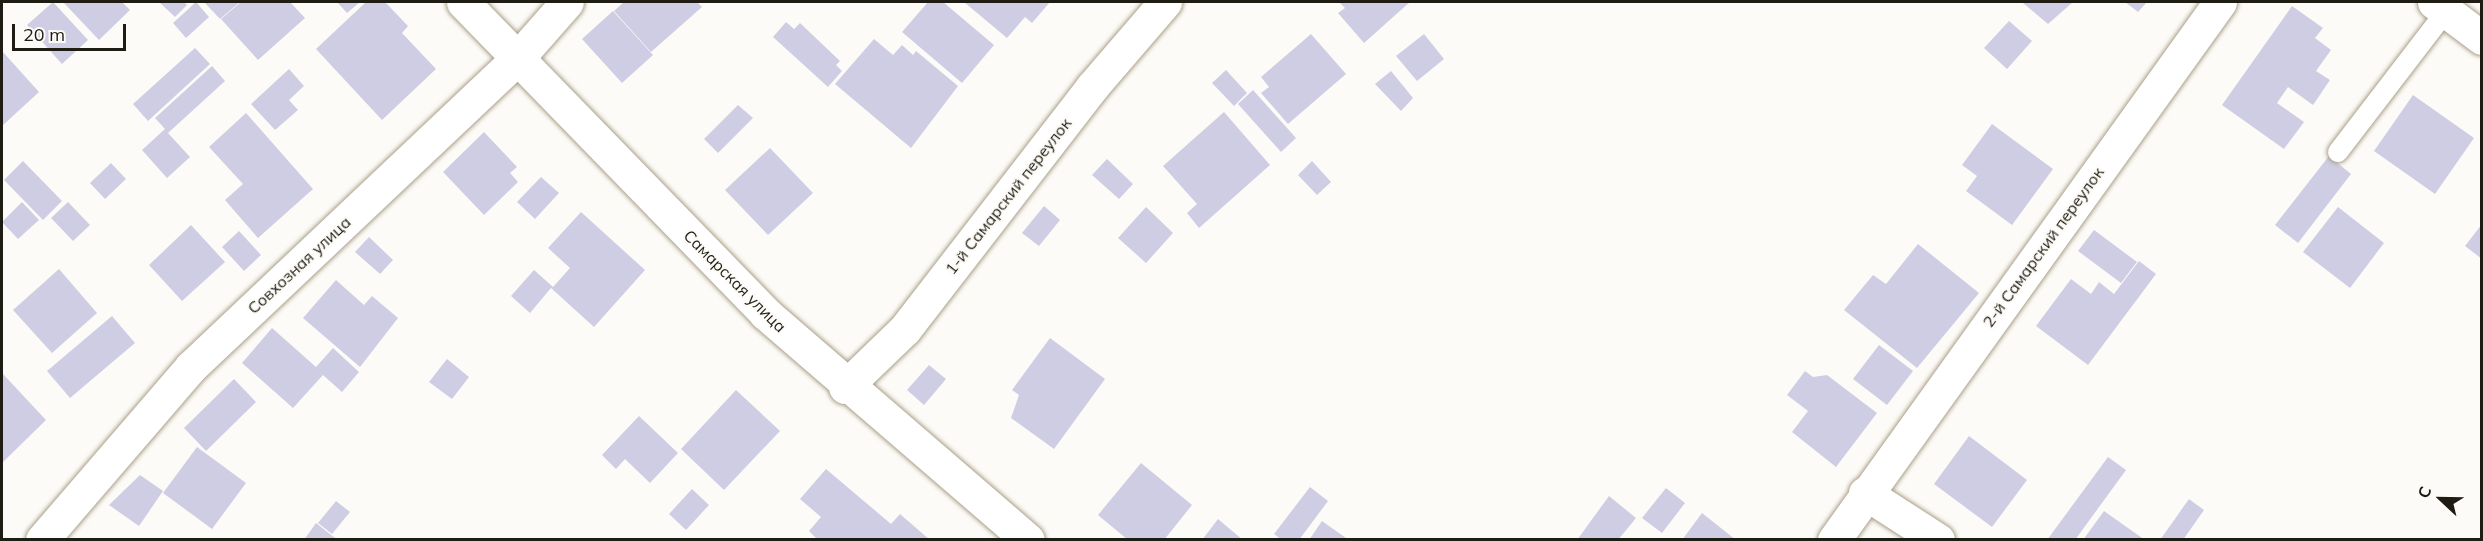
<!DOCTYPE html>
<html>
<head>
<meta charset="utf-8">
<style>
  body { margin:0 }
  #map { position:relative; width:2483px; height:541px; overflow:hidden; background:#fdfbf7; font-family:Mulish,sans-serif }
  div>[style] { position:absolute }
  .building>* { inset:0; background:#cfcde4 }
  .roads { filter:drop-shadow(0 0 2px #a9a08a) drop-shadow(0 0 2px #a9a08a) }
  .lane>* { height:20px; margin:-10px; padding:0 10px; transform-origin:10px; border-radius:10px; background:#fff }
  .street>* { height:33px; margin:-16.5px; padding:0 16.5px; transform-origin:16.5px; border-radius:16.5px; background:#fff }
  span { translate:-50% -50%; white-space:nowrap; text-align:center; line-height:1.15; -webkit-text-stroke:4.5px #fdfbf7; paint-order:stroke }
  .street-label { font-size:16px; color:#1f1c13 }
  .frame { position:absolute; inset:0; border:3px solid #1f1c13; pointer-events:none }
  .north { position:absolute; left:2411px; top:469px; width:60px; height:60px; -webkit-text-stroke:4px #fdfbf7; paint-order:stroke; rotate:292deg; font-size:16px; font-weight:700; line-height:24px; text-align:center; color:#1f1c13 }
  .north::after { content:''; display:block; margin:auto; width:21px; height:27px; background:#1f1c13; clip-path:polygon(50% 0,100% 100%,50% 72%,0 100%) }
  .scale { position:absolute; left:12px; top:24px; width:114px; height:27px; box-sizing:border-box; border:3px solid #1f1c13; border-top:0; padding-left:8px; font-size:18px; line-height:21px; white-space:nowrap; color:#1f1c13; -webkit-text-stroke:4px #fdfbf7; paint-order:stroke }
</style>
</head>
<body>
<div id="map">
  <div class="building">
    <i style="clip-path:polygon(53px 2px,88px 40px,62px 64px,27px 25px)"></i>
    <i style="clip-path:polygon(63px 2px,122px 2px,130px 10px,99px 40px)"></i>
    <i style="clip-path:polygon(159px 2px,184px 2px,187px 5px,175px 17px)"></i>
    <i style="clip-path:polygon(196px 2px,209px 17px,186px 38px,173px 23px)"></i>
    <i style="clip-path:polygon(204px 2px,240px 2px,220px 19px)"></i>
    <i style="clip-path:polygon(241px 2px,290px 2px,305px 18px,258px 60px,221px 19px)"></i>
    <i style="clip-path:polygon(337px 2px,360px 2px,347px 13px)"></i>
    <i style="clip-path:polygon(366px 2px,385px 2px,408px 26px,402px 33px,436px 69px,382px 120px,316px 49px)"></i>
    <i style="clip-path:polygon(624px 2px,697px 2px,702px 7px,651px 52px,614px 11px)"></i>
    <i style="clip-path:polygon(928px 2px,943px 2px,994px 45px,962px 83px,902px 32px)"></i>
    <i style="clip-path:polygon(964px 2px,1050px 2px,1032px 23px,1025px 17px,1007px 38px)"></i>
    <i style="clip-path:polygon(1339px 2px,1410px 2px,1364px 43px,1338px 13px,1345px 8px)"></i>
    <i style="clip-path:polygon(2073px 2px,2048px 24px,2023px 3px,2024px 2px)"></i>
    <i style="clip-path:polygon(2125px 2px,2147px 2px,2138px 12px)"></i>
    <i style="clip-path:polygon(2292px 6px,2323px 28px,2315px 38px,2331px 50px,2316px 71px,2330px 80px,2313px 105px,2288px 87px,2277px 103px,2304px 122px,2284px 149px,2222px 105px)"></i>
    <i style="clip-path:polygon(613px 11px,653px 55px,622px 83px,582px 39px)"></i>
    <i style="clip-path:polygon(2009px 21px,2032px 41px,2007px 69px,1984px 48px)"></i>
    <i style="clip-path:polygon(786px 22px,794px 29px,800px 23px,840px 61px,836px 65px,842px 71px,828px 87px,773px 37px)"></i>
    <i style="clip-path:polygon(1311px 34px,1346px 74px,1288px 124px,1261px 93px,1269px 87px,1261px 77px)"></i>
    <i style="clip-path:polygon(1424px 34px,1444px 59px,1417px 81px,1396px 56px)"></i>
    <i style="clip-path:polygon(874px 39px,893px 55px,902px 45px,913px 55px,916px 51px,958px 86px,911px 148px,835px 84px)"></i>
    <i style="clip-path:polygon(195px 48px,210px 64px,148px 121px,133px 104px)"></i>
    <i style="clip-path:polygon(2px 51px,39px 92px,2px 126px)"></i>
    <i style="clip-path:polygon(212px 66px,225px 81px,168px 133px,190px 157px,167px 178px,142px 150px,165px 129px,155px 118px)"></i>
    <i style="clip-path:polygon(289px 69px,304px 86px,289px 100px,298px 110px,275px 130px,251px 104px)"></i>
    <i style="clip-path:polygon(1226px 70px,1247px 93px,1234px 106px,1212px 83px)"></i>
    <i style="clip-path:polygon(1391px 71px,1413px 98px,1401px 111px,1375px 84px)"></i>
    <i style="clip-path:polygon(1253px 90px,1296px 138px,1281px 152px,1238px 104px)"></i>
    <i style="clip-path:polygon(2413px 95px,2474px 138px,2435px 194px,2374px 151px)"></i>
    <i style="clip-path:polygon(738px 105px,753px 118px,718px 153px,704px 139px)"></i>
    <i style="clip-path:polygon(1224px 112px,1270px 165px,1199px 228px,1187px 213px,1197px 204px,1163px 166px)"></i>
    <i style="clip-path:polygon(246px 113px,313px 189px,258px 238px,225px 200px,243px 184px,209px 147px)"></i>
    <i style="clip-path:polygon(1992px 124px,2053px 169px,2012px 225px,1966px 191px,1977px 176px,1962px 165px)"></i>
    <i style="clip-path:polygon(484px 132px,517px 167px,510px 173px,518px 182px,484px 215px,443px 172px)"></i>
    <i style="clip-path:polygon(770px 148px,813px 193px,768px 235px,725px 190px)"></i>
    <i style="clip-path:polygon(2329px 156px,2351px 174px,2298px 243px,2275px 225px)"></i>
    <i style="clip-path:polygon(1107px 159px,1133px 184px,1119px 199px,1092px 175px)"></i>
    <i style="clip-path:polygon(23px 161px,62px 201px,43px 220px,4px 180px)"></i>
    <i style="clip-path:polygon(1312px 161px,1331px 182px,1317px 195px,1298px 175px)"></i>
    <i style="clip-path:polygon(111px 163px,126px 179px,105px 199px,90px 183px)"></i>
    <i style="clip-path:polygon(541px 177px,559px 193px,535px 219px,517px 202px)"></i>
    <i style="clip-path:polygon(22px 202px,39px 220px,18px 239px,2px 222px)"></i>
    <i style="clip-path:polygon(68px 202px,90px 225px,73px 241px,51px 218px)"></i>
    <i style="clip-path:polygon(1044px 206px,1060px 220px,1039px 246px,1022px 233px)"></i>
    <i style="clip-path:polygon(1146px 207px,1173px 233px,1146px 263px,1118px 238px)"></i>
    <i style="clip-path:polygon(2338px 207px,2384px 243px,2350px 288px,2303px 252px)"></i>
    <i style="clip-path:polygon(581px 212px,645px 270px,594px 327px,551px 288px,530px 313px,511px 296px,534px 270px,553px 287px,570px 268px,548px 248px)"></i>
    <i style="clip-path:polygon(2482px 224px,2482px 259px,2465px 246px)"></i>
    <i style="clip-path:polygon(191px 225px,225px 262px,182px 301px,149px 265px)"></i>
    <i style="clip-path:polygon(2094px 230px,2137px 262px,2121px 283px,2078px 251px)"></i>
    <i style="clip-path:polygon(239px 231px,261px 255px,244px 271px,222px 247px)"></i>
    <i style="clip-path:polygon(369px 237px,393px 260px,380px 274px,355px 252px)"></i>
    <i style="clip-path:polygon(1918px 244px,1979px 293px,1917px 368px,1844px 310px,1873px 275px,1886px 284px)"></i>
    <i style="clip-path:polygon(2139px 261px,2156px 274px,2088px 365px,2036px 326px,2071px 279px,2091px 294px,2099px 282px,2114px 294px)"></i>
    <i style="clip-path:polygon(59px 269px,97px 313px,52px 353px,13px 310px)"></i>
    <i style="clip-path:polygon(336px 280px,364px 305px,372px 296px,398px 318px,360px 367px,303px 318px)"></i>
    <i style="clip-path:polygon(112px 316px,135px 343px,70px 398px,47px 371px)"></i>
    <i style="clip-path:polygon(272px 328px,316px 367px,333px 348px,359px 372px,342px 392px,323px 375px,293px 408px,242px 363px)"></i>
    <i style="clip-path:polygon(1050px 338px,1105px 379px,1054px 449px,1011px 418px,1019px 395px,1012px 390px)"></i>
    <i style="clip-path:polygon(1879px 345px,1913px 371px,1887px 405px,1853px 379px)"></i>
    <i style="clip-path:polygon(447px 359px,469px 377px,452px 399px,429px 382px)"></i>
    <i style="clip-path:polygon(929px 365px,946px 379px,924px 405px,907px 390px)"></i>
    <i style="clip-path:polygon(1805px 371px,1813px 377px,1827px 375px,1877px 413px,1836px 467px,1792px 432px,1808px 411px,1787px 395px)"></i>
    <i style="clip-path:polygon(2px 373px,46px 420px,2px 463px)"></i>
    <i style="clip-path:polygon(234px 379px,256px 402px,206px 451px,184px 428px)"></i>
    <i style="clip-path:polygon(736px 390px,780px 431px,724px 490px,681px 449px)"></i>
    <i style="clip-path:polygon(639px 416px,678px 453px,650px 483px,625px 459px,616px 469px,602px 455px)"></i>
    <i style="clip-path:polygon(1969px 436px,2027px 480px,1992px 527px,1934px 484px)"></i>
    <i style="clip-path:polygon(197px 447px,246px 483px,212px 529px,163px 493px)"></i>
    <i style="clip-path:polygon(2108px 457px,2126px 470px,2075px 540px,2047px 540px)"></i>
    <i style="clip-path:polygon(1141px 463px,1192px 505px,1164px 540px,1128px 540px,1098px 515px)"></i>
    <i style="clip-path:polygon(826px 469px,891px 524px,900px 514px,930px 540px,818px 540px,809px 531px,821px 517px,800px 499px)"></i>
    <i style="clip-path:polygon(140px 475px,163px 491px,139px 526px,109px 505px)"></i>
    <i style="clip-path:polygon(1310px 487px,1328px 501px,1299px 540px,1282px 540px,1274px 534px)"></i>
    <i style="clip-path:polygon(1666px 488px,1685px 503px,1662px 533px,1642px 518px)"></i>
    <i style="clip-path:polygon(692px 489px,709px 505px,686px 530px,669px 514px)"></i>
    <i style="clip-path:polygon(1609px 496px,1636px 518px,1618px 540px,1577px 540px)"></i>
    <i style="clip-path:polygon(2189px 499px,2204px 510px,2183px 540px,2160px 540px)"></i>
    <i style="clip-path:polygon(336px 501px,350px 512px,332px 534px,318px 523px)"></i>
    <i style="clip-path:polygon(2104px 511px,2145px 540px,2083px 540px)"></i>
    <i style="clip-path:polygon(1702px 513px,1736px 540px,1682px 540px)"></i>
    <i style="clip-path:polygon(1218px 519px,1243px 540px,1202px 540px)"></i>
    <i style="clip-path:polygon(1322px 521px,1346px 538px,1345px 540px,1309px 540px)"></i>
    <i style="clip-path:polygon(316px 523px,335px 538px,334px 540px,304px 540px)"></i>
  </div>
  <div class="roads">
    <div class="lane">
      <i style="left:2338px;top:152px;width:178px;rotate:-52.5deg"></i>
    </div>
    <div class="street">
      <i style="left:463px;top:2px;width:434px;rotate:45.8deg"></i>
      <i style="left:765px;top:313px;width:347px;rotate:40.8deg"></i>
      <i style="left:2434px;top:2px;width:60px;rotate:36.9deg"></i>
      <i style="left:845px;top:387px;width:83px;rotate:-44deg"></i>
      <i style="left:905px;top:329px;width:306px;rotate:-52.3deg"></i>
      <i style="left:1092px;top:87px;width:112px;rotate:-49.3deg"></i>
      <i style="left:1865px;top:493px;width:87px;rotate:32.8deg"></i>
      <i style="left:42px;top:540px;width:228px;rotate:-49.3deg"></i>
      <i style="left:191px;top:367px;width:447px;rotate:-43.4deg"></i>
      <i style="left:516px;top:60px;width:77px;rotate:-48.7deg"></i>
      <i style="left:1834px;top:540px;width:662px;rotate:-54.34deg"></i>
    </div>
  </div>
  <div class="street-label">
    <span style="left:1008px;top:196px;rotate:-52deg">1-й Самарский переулок</span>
    <span style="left:2043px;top:247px;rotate:-54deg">2-й Самарский переулок</span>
    <span style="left:299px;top:265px;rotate:-43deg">Совхозная улица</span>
    <span style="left:735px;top:281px;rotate:45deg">Самарская улица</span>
  </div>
  <div class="frame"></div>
  <div class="north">С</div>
  <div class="scale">20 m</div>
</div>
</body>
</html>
